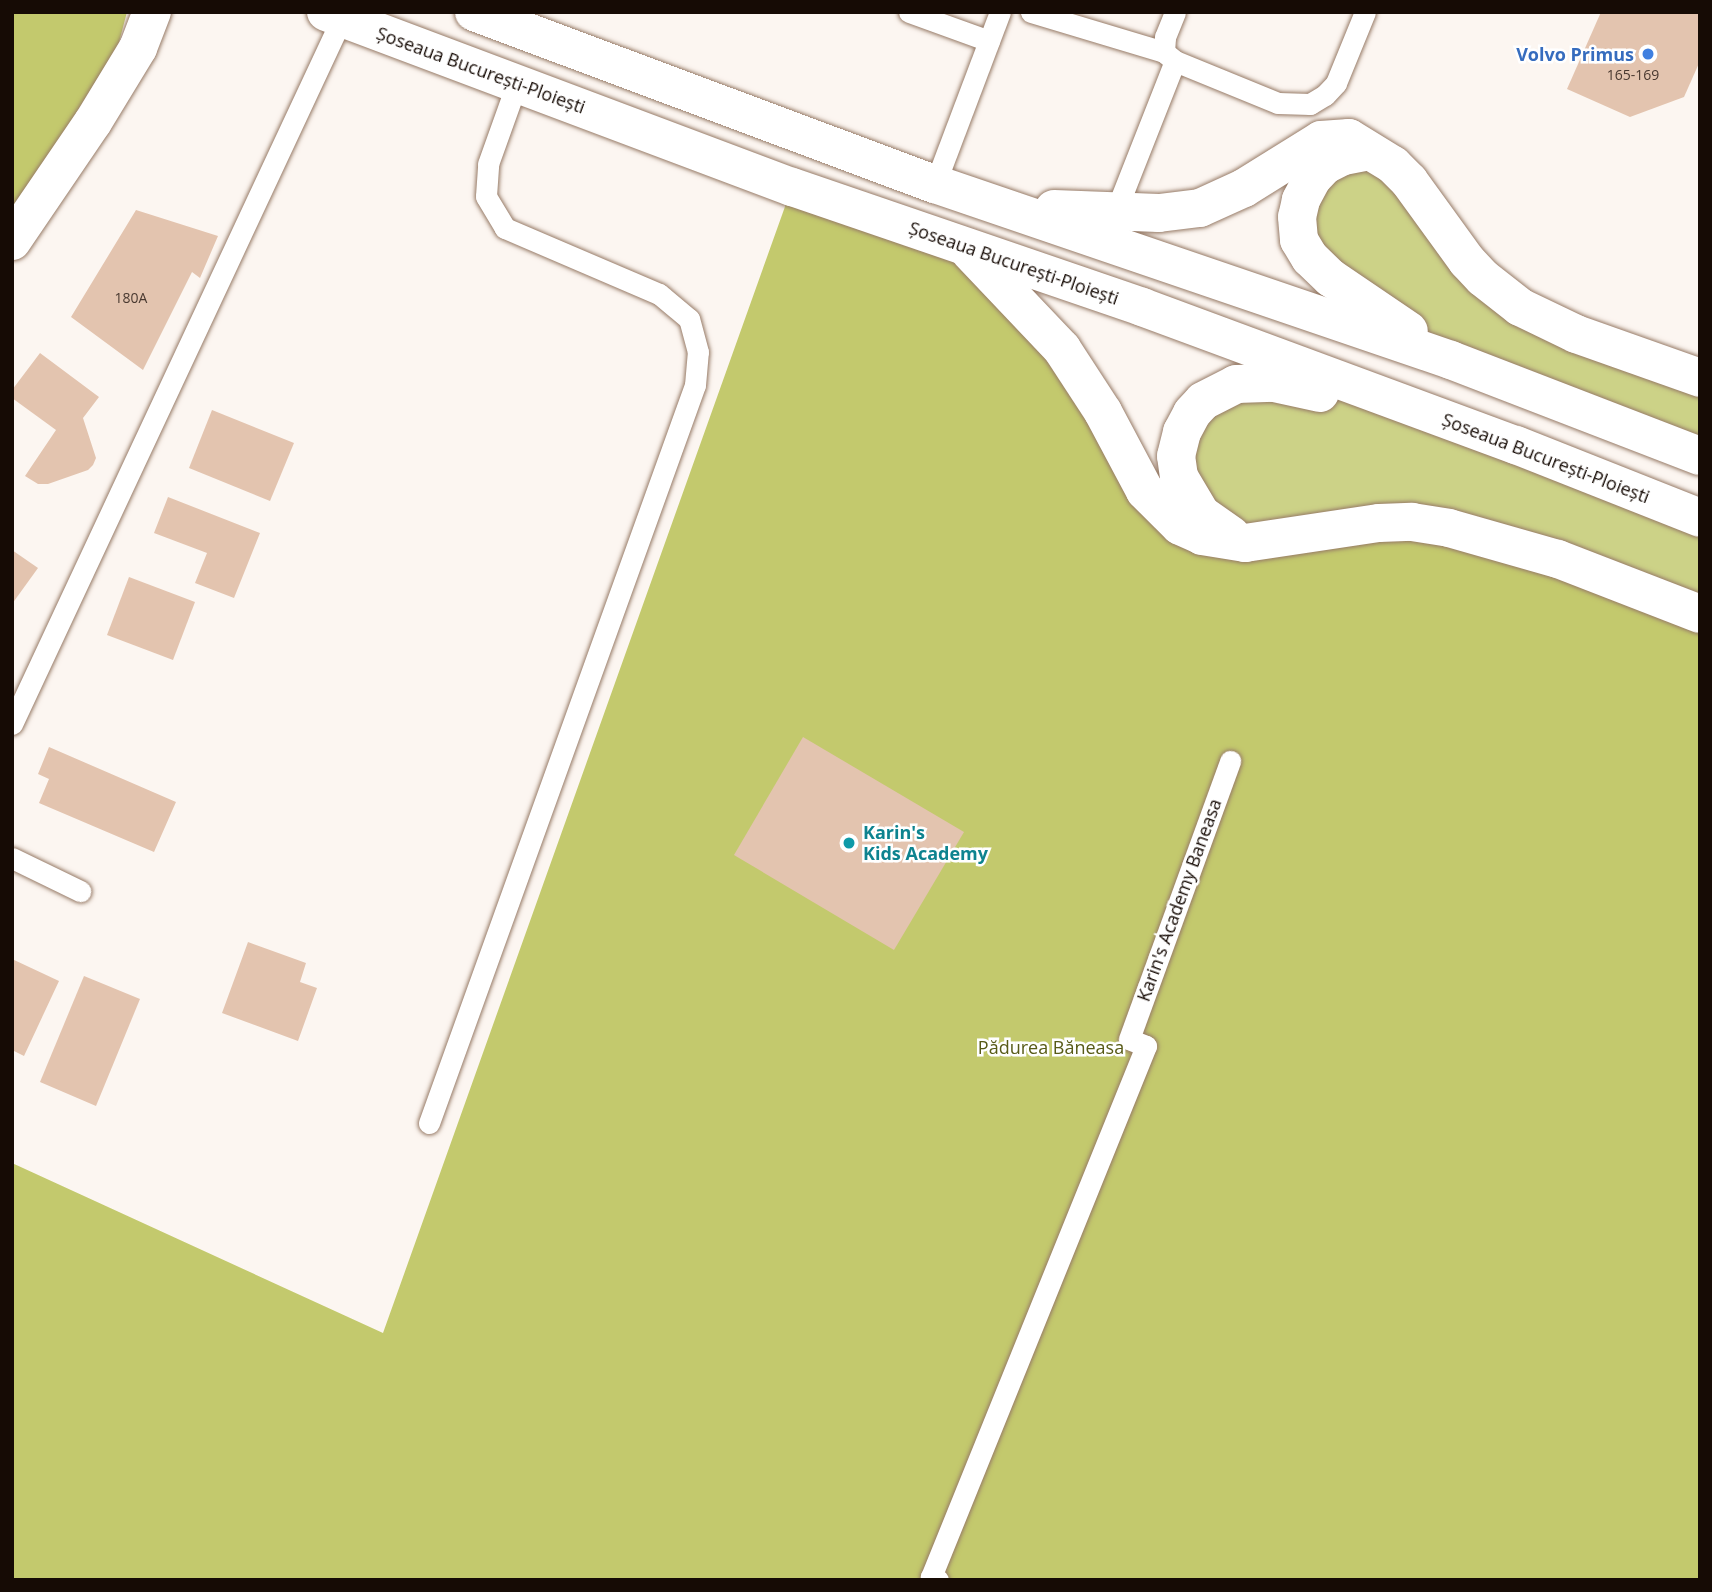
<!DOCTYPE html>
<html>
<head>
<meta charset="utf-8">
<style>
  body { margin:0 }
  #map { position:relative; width:1712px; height:1592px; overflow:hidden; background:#fcf6f1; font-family:"Open Sans",sans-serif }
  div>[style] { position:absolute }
  .green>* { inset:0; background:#ccd287 }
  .forest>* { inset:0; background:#c3c96d }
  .building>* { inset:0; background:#e3c4af }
  .roads { filter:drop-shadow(0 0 2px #977b67) drop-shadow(0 0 2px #977b67) }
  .service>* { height:21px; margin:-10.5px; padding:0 10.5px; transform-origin:10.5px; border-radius:10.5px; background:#fff }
  .minor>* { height:38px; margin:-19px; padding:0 19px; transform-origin:19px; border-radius:19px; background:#fff }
  .trunk>* { height:38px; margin:-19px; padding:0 19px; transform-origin:19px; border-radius:19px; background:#fff }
  .dots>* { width:19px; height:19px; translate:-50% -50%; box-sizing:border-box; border:4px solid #fff; border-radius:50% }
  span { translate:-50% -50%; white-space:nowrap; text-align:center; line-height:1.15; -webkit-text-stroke:5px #fff; paint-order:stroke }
  .number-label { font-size:14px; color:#493930 }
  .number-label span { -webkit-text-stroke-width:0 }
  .shop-label { font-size:18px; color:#366cbe; font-weight:700 }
  .right { translate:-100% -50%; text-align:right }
  .street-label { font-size:18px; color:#160b05 }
  .culture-label { font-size:18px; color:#0d838f; font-weight:700 }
  .left { translate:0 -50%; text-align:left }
  .park-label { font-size:18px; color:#575a16 }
  .frame { position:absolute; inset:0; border:14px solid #160b05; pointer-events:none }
</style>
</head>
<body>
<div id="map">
  <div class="green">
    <i style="clip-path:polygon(1361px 152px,1467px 261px,1700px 378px,1700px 456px,1451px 360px,1331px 278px,1301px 200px)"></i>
    <i style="clip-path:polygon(1251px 383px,1431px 415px,1700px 518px,1700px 620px,1222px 530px,1182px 432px)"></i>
  </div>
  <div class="forest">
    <i style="clip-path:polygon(12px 12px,127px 12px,118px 46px,12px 215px)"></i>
    <i style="clip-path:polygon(792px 187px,966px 248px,1180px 526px,1379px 523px,1700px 620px,1700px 1580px,12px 1580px,12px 1163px,383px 1333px)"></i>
  </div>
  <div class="building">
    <i style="clip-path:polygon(1601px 12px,1700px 12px,1700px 61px,1684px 97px,1630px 117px,1567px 89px)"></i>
    <i style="clip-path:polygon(136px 210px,218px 236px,200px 278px,192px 272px,143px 370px,71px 317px)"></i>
    <i style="clip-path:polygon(40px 353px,99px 397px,83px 418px,96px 458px,93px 465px,88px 470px,48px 484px,38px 484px,25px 476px,56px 430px,12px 398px,12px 390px)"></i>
    <i style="clip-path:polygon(212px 410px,294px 443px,270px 501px,189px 468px)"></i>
    <i style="clip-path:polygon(168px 497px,260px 533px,234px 598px,195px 583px,207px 553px,154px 533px)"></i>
    <i style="clip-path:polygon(12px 550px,38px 568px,12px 604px)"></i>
    <i style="clip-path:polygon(129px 577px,195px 602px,173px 660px,107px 635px)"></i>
    <i style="clip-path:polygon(803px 737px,964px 832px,894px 950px,734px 855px)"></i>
    <i style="clip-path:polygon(49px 747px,176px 802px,154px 852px,39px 803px,49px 779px,38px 774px)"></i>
    <i style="clip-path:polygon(248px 942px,306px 963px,300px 982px,317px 988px,298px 1041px,222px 1013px)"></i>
    <i style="clip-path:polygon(12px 959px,59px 981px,24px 1056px,12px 1050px)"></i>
    <i style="clip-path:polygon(84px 976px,140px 999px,96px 1106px,40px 1082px)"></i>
  </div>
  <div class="roads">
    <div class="service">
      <i style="left:909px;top:12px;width:85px;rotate:19.9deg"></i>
      <i style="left:1031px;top:12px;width:139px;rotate:16.7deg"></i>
      <i style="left:1175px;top:61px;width:111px;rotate:22.2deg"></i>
      <i style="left:1278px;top:103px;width:32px;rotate:2deg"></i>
      <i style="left:1310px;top:104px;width:17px;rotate:-31deg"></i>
      <i style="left:1325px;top:95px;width:16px;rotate:-47deg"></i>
      <i style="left:1336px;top:83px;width:77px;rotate:-67.8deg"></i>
      <i style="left:935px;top:184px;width:184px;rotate:-69.3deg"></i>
      <i style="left:1115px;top:213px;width:163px;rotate:-68.5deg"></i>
      <i style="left:1175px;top:61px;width:14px;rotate:-141deg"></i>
      <i style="left:1164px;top:52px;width:15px;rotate:-86deg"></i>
      <i style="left:1165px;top:37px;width:27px;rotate:-68deg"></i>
      <i style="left:12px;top:724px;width:779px;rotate:-64.95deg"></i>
      <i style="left:12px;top:858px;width:76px;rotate:25.9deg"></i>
      <i style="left:429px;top:1123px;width:784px;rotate:-70.18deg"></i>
      <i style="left:695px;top:385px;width:33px;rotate:-85deg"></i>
      <i style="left:698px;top:352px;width:34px;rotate:-105deg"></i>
      <i style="left:689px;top:319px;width:39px;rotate:-140deg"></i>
      <i style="left:659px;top:294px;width:168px;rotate:-156.8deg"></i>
      <i style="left:505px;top:228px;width:37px;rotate:-121deg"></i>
      <i style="left:486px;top:196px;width:32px;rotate:-86deg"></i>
      <i style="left:488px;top:164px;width:86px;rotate:-70.3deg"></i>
      <i style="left:938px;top:1580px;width:8px;rotate:-157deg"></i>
      <i style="left:931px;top:1577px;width:573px;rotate:-67.96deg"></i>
      <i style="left:1146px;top:1046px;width:18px;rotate:-158deg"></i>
      <i style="left:1129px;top:1039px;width:296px;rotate:-70deg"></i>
    </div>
    <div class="minor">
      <i style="left:12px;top:241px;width:144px;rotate:-55.8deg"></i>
      <i style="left:93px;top:122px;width:87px;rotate:-58.7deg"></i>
      <i style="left:138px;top:48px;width:39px;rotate:-69deg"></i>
    </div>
    <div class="trunk">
      <i style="left:326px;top:12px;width:498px;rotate:20.6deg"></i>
      <i style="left:792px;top:187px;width:370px;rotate:18.9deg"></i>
      <i style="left:1142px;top:307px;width:399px;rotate:20.3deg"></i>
      <i style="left:1516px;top:445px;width:198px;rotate:21.6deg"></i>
      <i style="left:474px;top:12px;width:492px;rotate:20.5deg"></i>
      <i style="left:935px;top:184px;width:545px;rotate:18.83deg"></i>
      <i style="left:1451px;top:360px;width:267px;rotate:21.1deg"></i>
      <i style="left:1364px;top:152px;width:21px;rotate:169deg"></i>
      <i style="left:1343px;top:156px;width:20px;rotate:153deg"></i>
      <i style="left:1325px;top:165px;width:19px;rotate:133deg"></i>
      <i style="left:1312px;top:179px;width:24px;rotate:118deg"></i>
      <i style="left:1301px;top:200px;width:17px;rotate:103deg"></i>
      <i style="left:1297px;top:217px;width:23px;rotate:85deg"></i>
      <i style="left:1299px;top:240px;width:21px;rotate:59deg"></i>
      <i style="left:1310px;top:258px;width:29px;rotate:44deg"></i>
      <i style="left:1331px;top:278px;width:94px;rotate:34.2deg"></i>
      <i style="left:1054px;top:209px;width:105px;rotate:2.2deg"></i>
      <i style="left:1159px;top:213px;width:41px;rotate:-7deg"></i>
      <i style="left:1200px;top:208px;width:48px;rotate:-24.4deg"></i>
      <i style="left:1244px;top:188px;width:91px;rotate:-31.9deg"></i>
      <i style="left:1321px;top:140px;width:28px;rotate:-4deg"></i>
      <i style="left:1349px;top:138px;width:52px;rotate:31.5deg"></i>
      <i style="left:1393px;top:165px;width:23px;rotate:45deg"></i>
      <i style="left:1409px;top:181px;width:99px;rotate:54.1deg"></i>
      <i style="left:1467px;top:261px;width:23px;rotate:47deg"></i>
      <i style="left:1483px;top:278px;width:47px;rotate:38.1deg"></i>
      <i style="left:1520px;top:307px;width:62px;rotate:25.7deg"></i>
      <i style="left:1576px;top:334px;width:132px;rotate:19.5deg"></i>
      <i style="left:970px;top:252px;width:134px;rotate:46.5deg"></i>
      <i style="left:1062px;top:349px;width:75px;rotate:56.9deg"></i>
      <i style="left:1103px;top:412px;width:89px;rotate:62deg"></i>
      <i style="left:1145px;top:491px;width:49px;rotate:45deg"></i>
      <i style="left:1180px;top:526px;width:24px;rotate:24deg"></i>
      <i style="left:1202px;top:536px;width:44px;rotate:9.2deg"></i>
      <i style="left:1245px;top:543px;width:135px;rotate:-8.5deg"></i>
      <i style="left:1379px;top:523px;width:33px;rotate:-2deg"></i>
      <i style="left:1412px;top:522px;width:37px;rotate:9deg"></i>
      <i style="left:1449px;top:528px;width:113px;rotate:15.9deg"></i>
      <i style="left:1558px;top:559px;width:152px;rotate:21.2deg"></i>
      <i style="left:1231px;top:535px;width:37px;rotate:-145deg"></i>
      <i style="left:1201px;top:514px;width:43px;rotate:-120.7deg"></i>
      <i style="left:1179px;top:477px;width:21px;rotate:-98deg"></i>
      <i style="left:1176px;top:456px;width:25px;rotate:-76deg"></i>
      <i style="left:1182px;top:432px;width:21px;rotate:-62deg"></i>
      <i style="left:1192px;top:413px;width:16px;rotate:-47deg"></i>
      <i style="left:1203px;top:401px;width:37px;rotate:-27deg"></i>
      <i style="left:1236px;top:384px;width:38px;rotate:-2deg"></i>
      <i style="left:1274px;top:383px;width:47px;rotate:12.3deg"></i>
    </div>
  </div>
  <div class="dots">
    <i style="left:1648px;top:54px;background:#3f7fe0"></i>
    <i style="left:849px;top:843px;background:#0f9aa8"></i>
  </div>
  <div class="number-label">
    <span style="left:1633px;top:75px">165-169</span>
    <span style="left:131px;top:298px">180A</span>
  </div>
  <div class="shop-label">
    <span class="right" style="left:1634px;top:54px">Volvo Primus</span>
  </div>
  <div class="street-label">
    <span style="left:481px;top:70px;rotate:20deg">Șoseaua București-Ploiești</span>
    <span style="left:1014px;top:263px;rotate:19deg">Șoseaua București-Ploiești</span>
    <span style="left:1546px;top:458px;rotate:21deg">Șoseaua București-Ploiești</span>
    <span style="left:1179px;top:900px;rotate:-70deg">Karin's Academy Baneasa</span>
  </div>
  <div class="culture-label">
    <span class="left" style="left:863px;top:843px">Karin's<br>Kids Academy</span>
  </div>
  <div class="park-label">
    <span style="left:1051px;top:1047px">Pădurea Băneasa</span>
  </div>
  <div class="frame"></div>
</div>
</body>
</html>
